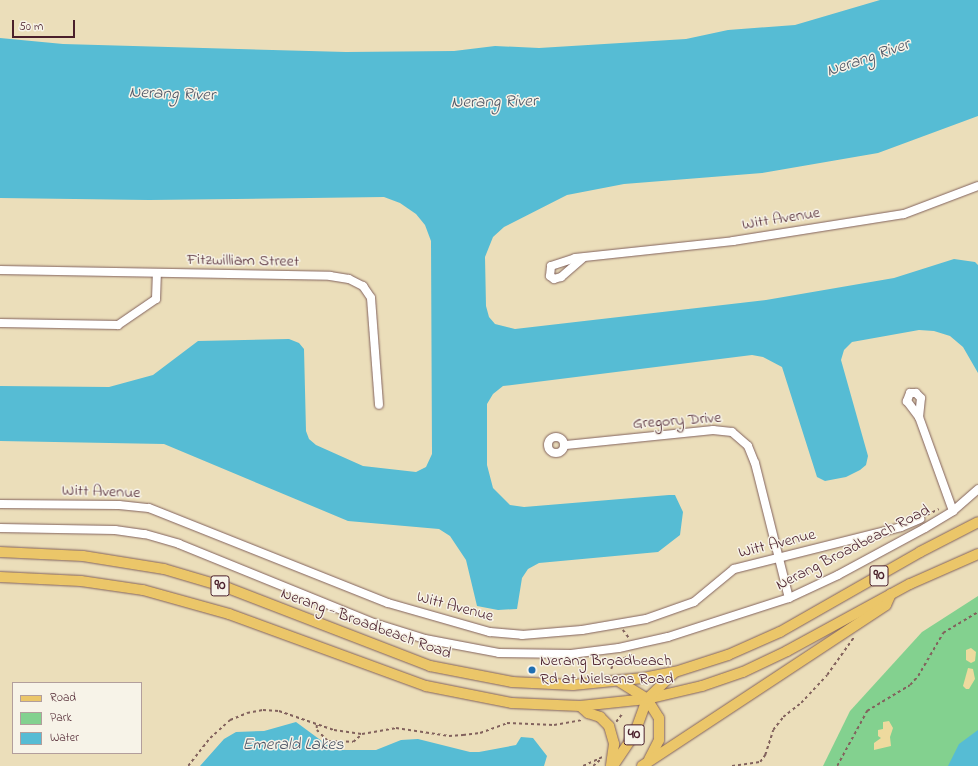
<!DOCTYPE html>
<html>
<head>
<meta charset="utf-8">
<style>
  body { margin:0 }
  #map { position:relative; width:978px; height:766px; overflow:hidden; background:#ebdeba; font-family:"Indie Flower",sans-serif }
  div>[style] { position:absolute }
  .green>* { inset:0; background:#83d18f }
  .sand>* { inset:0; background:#eeda9e }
  .water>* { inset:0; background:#56bcd4 }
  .path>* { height:1.5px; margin-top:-0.75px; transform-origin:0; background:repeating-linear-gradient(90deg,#82625d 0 3px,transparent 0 6px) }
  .roads { filter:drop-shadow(0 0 1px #82625d) drop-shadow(0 0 1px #82625d) }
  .minor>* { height:8px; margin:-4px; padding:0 4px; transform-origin:4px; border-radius:4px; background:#fff }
  .minor>.ring { margin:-4px; padding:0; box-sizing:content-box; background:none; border:8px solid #fff; border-radius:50% }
  .major>* { height:10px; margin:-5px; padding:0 5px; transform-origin:5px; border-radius:5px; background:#ebc669 }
  .dots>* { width:11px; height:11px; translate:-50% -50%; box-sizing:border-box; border:2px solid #f7f3e8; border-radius:50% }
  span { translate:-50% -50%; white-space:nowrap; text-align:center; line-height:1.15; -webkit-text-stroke:3px #f7f3e8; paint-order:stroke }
  .shield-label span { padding:1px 3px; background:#f7f3e8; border:1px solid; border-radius:3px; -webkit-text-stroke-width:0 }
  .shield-label { font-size:15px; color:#4a1f2b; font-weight:700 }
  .street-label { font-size:16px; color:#4a1f2b }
  .poi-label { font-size:16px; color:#4a1f2b }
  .left { translate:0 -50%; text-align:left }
  .water-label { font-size:17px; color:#4e5666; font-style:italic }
  .legend { position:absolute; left:12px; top:682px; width:130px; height:72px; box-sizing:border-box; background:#f7f3e8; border:1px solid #b29e9c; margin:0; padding:5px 7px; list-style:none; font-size:12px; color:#4a1f2b }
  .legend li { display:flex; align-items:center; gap:8px; height:20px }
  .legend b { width:20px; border:1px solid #b29e9c }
  .scale { position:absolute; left:12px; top:20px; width:63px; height:18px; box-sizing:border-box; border:2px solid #4a1f2b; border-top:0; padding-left:5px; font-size:12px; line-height:14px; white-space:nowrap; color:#4a1f2b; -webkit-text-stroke:3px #f7f3e8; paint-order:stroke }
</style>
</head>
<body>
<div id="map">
  <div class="green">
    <i style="clip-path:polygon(978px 596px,978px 766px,823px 766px,850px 711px,922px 632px)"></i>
  </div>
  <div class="sand">
    <i style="clip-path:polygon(971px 648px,976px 652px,975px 661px,971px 663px,966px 660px,966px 650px)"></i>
    <i style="clip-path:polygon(968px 668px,973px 669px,975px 679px,969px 689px,966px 689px,963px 686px)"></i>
    <i style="clip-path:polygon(889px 721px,893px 728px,890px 737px,891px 746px,874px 750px,874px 743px,881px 738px,878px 736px,878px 730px,883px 729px,883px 722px)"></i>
  </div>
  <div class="water">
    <i style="clip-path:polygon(880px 0,978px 0,978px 116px,878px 153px,762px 173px,624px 184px,567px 195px,504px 227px,493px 237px,485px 257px,486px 306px,489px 317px,495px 324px,515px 329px,766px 300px,894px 278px,954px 259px,975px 262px,978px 265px,978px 373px,963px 347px,950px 336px,934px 331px,919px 330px,852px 342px,844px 350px,841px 360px,868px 456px,866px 465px,860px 470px,846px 477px,825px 481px,817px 477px,782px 367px,763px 357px,752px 355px,503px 386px,493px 394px,487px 404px,487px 465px,493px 488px,510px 505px,524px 507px,669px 495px,675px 495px,683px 512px,680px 535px,658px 552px,539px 563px,528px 569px,522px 578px,517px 609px,498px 610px,477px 606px,466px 560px,450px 536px,439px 529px,348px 521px,164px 444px,0 441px,0 386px,109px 387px,153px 375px,198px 341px,289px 339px,299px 343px,304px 349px,306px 431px,309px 439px,316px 445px,363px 466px,416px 472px,426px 467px,432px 454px,431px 241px,425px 225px,416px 214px,400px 203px,384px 197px,149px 200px,0 198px,0 38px,63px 44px,346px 52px,454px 51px,495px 46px,539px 48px,686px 39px,728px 30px,795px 25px)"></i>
    <i style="clip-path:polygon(296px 722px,334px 750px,376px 750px,401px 740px,418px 739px,470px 752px,479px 752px,516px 745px,521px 737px,533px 738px,547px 756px,544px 766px,200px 766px,224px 739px,236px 732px,264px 731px)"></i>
    <i style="clip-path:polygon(978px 730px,978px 766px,948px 766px,959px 744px)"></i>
  </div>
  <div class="path">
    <i style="left:927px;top:515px;width:13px;rotate:-27deg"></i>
    <i style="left:623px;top:630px;width:10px;rotate:53deg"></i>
    <i style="left:611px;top:669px;width:5px;rotate:-68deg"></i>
    <i style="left:613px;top:664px;width:22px;rotate:-27deg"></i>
    <i style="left:616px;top:722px;width:10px;rotate:-53deg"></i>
    <i style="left:317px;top:725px;width:5px;rotate:90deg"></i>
    <i style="left:317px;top:730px;width:16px;rotate:45deg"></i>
    <i style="left:328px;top:741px;width:25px;rotate:2deg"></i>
    <i style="left:353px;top:742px;width:12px;rotate:-42deg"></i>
    <i style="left:188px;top:766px;width:36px;rotate:-52deg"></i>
    <i style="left:210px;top:738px;width:27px;rotate:-42deg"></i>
    <i style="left:230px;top:720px;width:18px;rotate:-22deg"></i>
    <i style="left:247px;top:713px;width:16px;rotate:-11deg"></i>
    <i style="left:263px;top:710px;width:16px;rotate:4deg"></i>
    <i style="left:279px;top:711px;width:58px;rotate:19.1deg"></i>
    <i style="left:334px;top:730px;width:28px;rotate:8deg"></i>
    <i style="left:362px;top:734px;width:35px;rotate:-10deg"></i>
    <i style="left:396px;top:728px;width:54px;rotate:8.6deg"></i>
    <i style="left:449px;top:736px;width:14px;rotate:-4deg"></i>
    <i style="left:463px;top:735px;width:17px;rotate:-7deg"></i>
    <i style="left:480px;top:733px;width:29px;rotate:-20deg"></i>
    <i style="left:507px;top:723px;width:47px;rotate:2.4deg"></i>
    <i style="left:554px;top:725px;width:28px;rotate:-10deg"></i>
    <i style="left:583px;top:766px;width:21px;rotate:-25deg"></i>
    <i style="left:593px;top:766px;width:9px;rotate:-41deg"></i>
    <i style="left:732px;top:766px;width:28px;rotate:-8deg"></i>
    <i style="left:760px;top:762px;width:9px;rotate:-54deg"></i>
    <i style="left:765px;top:755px;width:26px;rotate:-72deg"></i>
    <i style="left:773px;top:730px;width:16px;rotate:-52deg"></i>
    <i style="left:783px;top:717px;width:23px;rotate:-38deg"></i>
    <i style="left:801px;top:703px;width:38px;rotate:-47deg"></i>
    <i style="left:827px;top:675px;width:47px;rotate:-54.6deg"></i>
    <i style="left:837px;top:766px;width:63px;rotate:-61.4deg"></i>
    <i style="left:867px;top:711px;width:50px;rotate:-31.2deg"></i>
    <i style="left:910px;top:685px;width:12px;rotate:-48deg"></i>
    <i style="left:918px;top:676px;width:50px;rotate:-59.8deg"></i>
    <i style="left:943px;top:633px;width:41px;rotate:-31deg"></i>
  </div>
  <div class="roads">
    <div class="minor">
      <i style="left:583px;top:258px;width:29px;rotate:139deg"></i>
      <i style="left:561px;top:277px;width:7px;rotate:164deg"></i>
      <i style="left:554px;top:279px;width:5px;rotate:-143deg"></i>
      <i style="left:550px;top:276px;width:10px;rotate:-84deg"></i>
      <i style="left:551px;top:266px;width:25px;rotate:-18deg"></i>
      <i style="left:575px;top:258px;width:159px;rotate:-6.1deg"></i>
      <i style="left:733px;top:241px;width:173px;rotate:-9deg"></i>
      <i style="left:904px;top:214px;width:79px;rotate:-20.7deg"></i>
      <i style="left:0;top:270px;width:330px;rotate:1deg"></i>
      <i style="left:330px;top:276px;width:19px;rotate:9deg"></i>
      <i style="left:349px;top:279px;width:16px;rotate:27deg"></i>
      <i style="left:363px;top:286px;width:14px;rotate:56deg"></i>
      <i style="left:371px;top:298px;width:107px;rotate:85.7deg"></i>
      <i style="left:0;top:323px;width:118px;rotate:1deg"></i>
      <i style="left:118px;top:325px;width:46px;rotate:-34.4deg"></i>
      <i style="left:156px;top:299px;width:26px;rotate:-88deg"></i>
      <i style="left:919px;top:417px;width:19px;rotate:-84deg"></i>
      <i style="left:921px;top:398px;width:7px;rotate:-135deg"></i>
      <i style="left:916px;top:393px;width:6px;rotate:180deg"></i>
      <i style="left:910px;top:393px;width:9px;rotate:111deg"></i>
      <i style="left:907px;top:401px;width:20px;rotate:53deg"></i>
      <i style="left:919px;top:417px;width:100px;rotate:70.1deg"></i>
      <i class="ring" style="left:548px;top:437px;width:8px;height:8px"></i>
      <i style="left:566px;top:445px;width:148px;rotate:-5.8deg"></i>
      <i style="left:713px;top:430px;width:19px;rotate:6deg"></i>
      <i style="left:732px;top:432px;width:21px;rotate:41deg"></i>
      <i style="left:748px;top:446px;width:18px;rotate:68deg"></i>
      <i style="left:755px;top:463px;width:139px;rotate:75.9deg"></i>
      <i style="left:0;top:504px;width:119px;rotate:0.5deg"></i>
      <i style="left:119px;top:505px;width:30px;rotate:6deg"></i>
      <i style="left:149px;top:508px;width:257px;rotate:21.7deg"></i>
      <i style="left:388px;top:603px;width:106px;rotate:15.9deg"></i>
      <i style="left:490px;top:632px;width:32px;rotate:5deg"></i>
      <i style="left:522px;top:635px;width:60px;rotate:-4.8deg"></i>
      <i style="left:582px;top:630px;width:65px;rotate:-9.8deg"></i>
      <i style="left:646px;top:619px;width:51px;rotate:-19.5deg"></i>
      <i style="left:694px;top:602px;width:52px;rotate:-39.5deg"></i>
      <i style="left:734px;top:569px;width:172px;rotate:-14.1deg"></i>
      <i style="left:901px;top:527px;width:21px;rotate:-23deg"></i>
      <i style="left:0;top:528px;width:115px;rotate:1deg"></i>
      <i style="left:115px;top:530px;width:30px;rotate:8deg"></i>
      <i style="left:145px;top:534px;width:35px;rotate:16deg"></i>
      <i style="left:179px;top:544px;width:210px;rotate:22.1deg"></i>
      <i style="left:374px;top:623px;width:53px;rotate:17.4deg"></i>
      <i style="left:425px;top:639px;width:75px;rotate:10.7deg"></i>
      <i style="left:499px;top:653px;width:72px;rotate:0.8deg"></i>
      <i style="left:571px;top:654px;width:48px;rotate:-7.1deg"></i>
      <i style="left:619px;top:648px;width:50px;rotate:-12.7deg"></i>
      <i style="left:668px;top:637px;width:127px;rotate:-17.9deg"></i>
      <i style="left:789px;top:598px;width:54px;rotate:-25.1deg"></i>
      <i style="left:838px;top:575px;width:99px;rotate:-28.4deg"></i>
      <i style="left:925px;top:528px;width:33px;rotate:-31deg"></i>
      <i style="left:953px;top:511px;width:33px;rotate:-41deg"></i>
    </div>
    <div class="major">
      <i style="left:0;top:552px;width:83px;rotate:2.8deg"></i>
      <i style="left:83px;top:556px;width:82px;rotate:9.1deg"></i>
      <i style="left:164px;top:569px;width:67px;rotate:16.5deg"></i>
      <i style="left:228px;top:588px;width:217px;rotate:21.1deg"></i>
      <i style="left:430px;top:666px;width:84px;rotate:11deg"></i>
      <i style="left:512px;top:682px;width:61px;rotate:2.8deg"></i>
      <i style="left:573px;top:685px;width:70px;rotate:-5.7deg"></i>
      <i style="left:643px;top:678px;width:33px;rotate:-11deg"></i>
      <i style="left:675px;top:672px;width:56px;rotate:-17.8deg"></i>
      <i style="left:728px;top:655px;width:57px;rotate:-23.9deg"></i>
      <i style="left:780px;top:632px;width:161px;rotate:-29.7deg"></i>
      <i style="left:920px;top:552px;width:65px;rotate:-27.3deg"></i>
      <i style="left:0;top:577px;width:81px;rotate:2.8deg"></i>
      <i style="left:81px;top:581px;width:63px;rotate:8.3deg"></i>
      <i style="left:143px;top:590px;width:89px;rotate:15.6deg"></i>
      <i style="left:229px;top:614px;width:210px;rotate:20.1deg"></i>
      <i style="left:426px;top:686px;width:88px;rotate:11.2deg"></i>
      <i style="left:512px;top:703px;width:68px;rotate:2.5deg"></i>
      <i style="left:580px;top:706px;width:67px;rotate:-6deg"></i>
      <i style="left:647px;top:699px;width:57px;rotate:-13.3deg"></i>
      <i style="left:702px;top:686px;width:43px;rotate:-18.9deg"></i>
      <i style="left:743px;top:672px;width:49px;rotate:-25.5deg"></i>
      <i style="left:787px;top:651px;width:140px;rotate:-28.6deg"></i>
      <i style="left:910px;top:584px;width:74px;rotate:-23.8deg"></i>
      <i style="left:620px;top:682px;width:32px;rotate:32deg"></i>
      <i style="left:647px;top:699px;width:22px;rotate:58deg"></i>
      <i style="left:659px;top:718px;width:22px;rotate:90deg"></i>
      <i style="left:659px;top:740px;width:22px;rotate:117deg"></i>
      <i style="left:580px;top:706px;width:11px;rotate:41deg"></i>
      <i style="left:588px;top:713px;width:13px;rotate:18deg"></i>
      <i style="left:600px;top:717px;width:13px;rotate:45deg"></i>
      <i style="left:609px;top:726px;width:19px;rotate:74deg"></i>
      <i style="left:614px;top:744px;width:22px;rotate:98deg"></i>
      <i style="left:613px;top:766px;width:37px;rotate:-56deg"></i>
      <i style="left:634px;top:735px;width:38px;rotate:-70deg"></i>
      <i style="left:647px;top:699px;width:36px;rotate:-44deg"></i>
      <i style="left:642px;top:766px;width:292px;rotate:-33.4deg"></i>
      <i style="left:886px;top:605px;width:12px;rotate:-66deg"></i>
    </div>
  </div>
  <div class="dots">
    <i style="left:532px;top:670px;background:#1f6fb2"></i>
  </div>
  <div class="shield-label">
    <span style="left:879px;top:576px">90</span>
    <span style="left:220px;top:586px">90</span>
    <span style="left:634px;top:735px">40</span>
  </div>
  <div class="street-label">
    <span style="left:781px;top:219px;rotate:-9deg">Witt Avenue</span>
    <span style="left:243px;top:261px;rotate:1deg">Fitzwilliam Street</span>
    <span style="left:677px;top:421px;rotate:-4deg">Gregory Drive</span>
    <span style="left:101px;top:492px;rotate:2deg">Witt Avenue</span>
    <span style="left:777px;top:544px;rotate:-14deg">Witt Avenue</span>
    <span style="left:853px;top:548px;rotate:-27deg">Nerang Broadbeach Road</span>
    <span style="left:455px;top:607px;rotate:15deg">Witt Avenue</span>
    <span style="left:366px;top:624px;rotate:20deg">Nerang - Broadbeach Road</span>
  </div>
  <div class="poi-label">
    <span class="left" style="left:540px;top:670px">Nerang Broadbeach<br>Rd at Nielsens Road</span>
  </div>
  <div class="water-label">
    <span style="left:868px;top:58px;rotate:-19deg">Nerang River</span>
    <span style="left:172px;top:94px;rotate:2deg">Nerang River</span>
    <span style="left:494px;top:102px;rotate:-1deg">Nerang River</span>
    <span style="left:293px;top:745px">Emerald Lakes</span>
  </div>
  <ul class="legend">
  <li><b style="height:5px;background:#ebc669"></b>Road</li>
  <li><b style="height:11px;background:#83d18f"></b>Park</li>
  <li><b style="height:11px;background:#56bcd4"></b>Water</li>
  </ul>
  <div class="scale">50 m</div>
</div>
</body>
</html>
